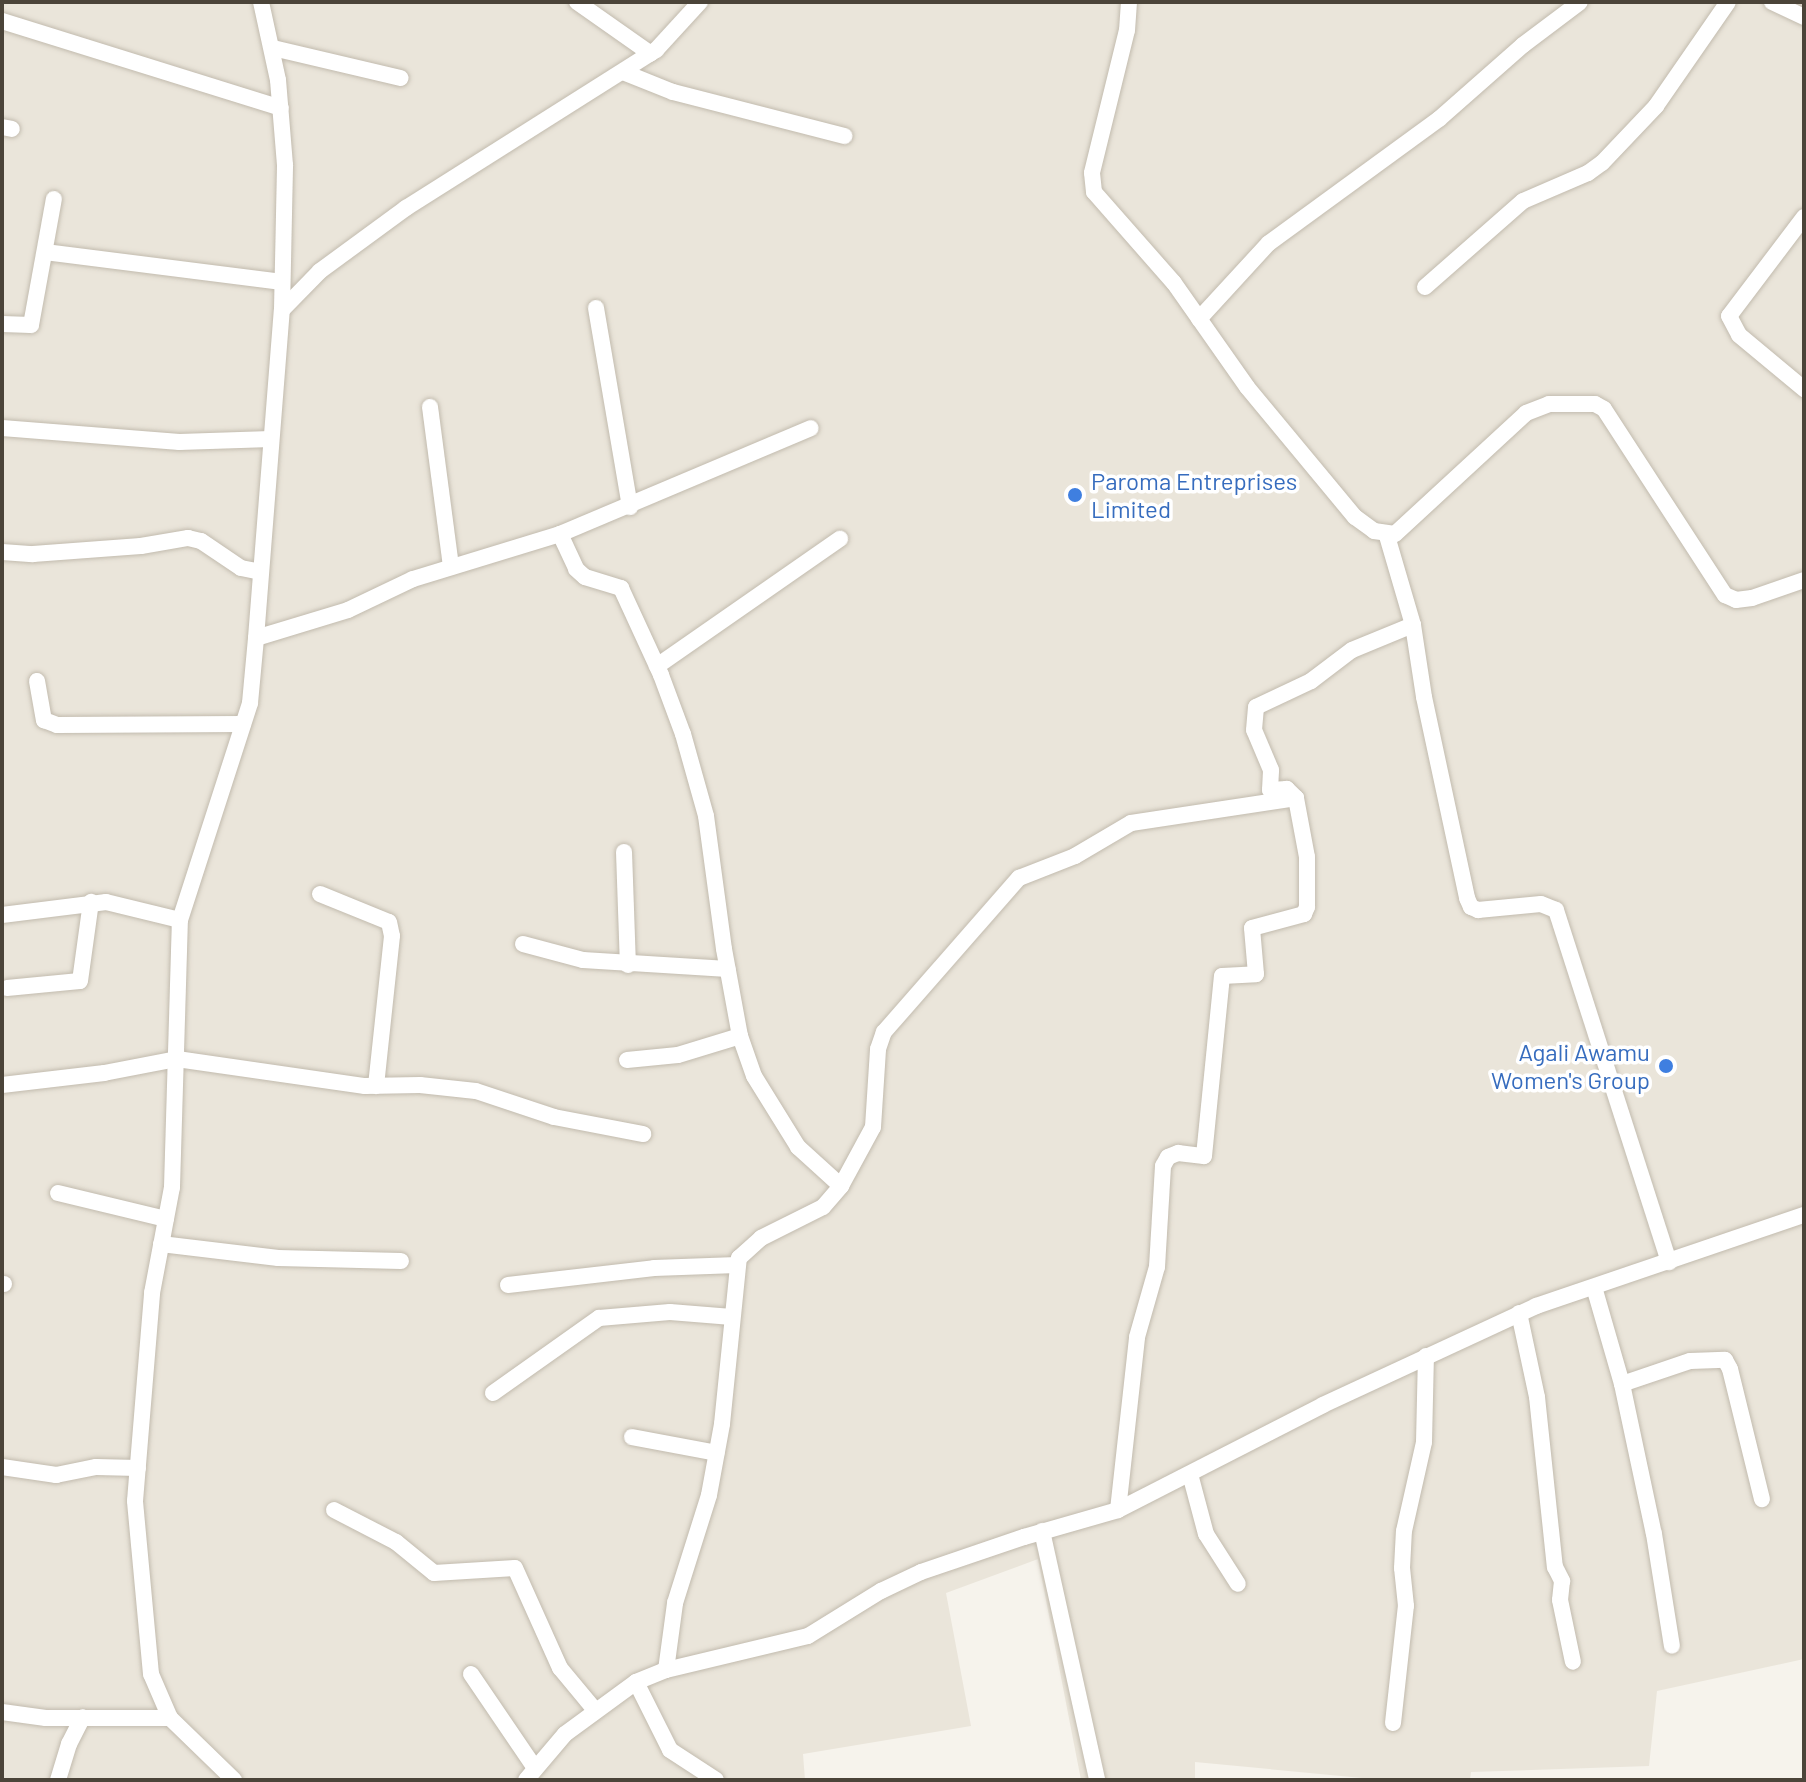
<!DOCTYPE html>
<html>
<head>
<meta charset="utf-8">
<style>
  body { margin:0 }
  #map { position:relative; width:1806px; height:1782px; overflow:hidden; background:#f6f3ec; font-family:Barlow,sans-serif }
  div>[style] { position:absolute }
  .residential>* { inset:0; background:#eae5da }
  .roads { filter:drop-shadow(0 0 2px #c2bbae) drop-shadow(0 0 2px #c2bbae) }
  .minor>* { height:16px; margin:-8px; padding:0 8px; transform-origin:8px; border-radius:8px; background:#fff }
  .dots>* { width:22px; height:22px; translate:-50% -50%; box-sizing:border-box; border:4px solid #fff; border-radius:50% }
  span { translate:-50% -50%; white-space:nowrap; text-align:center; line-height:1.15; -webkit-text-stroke:7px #fff; paint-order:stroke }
  .shop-label { font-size:24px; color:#366cbe }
  .left { translate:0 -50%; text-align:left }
  .right { translate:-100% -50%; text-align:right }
  .frame { position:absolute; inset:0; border:4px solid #4b4439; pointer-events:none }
</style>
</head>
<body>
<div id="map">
  <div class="residential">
    <i style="clip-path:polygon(2px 2px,1804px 2px,1804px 1659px,1657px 1691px,1649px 1766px,1471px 1772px,1470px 1780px,1383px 1780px,1195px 1762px,1195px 1780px,1081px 1780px,1038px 1559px,946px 1593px,971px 1726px,803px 1754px,805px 1780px,2px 1780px)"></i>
  </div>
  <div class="roads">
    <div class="minor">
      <i style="left:577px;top:2px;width:90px;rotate:35.1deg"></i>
      <i style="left:1129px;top:2px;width:28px;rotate:94deg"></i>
      <i style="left:1127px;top:30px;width:147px;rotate:103.8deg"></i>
      <i style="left:1092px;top:173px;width:19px;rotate:84deg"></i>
      <i style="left:1094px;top:192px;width:121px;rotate:48.7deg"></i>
      <i style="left:1174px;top:283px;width:127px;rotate:54.9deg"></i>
      <i style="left:1247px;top:387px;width:169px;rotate:50.3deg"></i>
      <i style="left:1355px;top:517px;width:24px;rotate:36deg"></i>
      <i style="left:1374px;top:531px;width:21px;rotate:8deg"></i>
      <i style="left:1395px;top:534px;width:178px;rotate:-42.7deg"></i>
      <i style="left:1526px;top:413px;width:25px;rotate:-21deg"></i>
      <i style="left:1549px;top:404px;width:46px"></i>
      <i style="left:1595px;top:404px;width:10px;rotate:29deg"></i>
      <i style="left:1604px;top:409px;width:222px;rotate:57deg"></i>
      <i style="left:1725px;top:595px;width:12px;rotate:24deg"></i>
      <i style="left:1736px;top:600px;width:16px;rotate:-7deg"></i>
      <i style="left:1752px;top:598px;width:55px;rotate:-19.1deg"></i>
      <i style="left:1772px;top:2px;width:35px;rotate:25deg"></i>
      <i style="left:2px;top:21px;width:292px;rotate:17.3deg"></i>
      <i style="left:273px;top:48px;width:131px;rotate:13.2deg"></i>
      <i style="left:623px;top:72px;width:54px;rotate:21.8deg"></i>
      <i style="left:673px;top:92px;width:177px;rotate:14.4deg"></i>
      <i style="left:2px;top:127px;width:10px;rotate:11deg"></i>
      <i style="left:1804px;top:217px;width:124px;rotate:127.1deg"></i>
      <i style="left:1729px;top:316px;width:21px;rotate:62deg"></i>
      <i style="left:1739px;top:335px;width:85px;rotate:39.7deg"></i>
      <i style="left:45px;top:252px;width:239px;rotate:7.2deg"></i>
      <i style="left:1425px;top:287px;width:130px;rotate:-41.3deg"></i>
      <i style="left:1523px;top:201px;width:71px;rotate:-23.3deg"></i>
      <i style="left:1588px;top:173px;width:17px;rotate:-36deg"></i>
      <i style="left:1602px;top:163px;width:79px;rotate:-46.5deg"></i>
      <i style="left:1656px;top:106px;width:126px;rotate:-55.3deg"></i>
      <i style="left:596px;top:308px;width:202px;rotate:80.3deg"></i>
      <i style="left:282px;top:310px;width:54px;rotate:-45.7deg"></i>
      <i style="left:320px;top:271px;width:107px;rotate:-36.2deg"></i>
      <i style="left:406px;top:208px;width:296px;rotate:-32.3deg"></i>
      <i style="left:656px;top:50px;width:65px;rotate:-47.5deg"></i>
      <i style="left:1199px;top:319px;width:103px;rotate:-47.4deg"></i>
      <i style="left:1269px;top:243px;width:210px;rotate:-36.1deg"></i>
      <i style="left:1439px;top:119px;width:112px;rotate:-41.4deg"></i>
      <i style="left:1523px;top:45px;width:71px;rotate:-37deg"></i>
      <i style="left:2px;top:324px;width:29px;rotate:2deg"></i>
      <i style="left:31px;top:325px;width:128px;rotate:-79.7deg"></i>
      <i style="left:430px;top:407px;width:161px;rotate:82.5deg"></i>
      <i style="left:2px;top:428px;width:178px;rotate:4.5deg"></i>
      <i style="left:179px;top:442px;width:92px;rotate:-1.9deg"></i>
      <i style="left:560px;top:534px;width:38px;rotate:65deg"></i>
      <i style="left:576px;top:569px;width:12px;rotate:42deg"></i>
      <i style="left:585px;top:577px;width:38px;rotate:17deg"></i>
      <i style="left:621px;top:588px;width:96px;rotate:65.3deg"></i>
      <i style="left:661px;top:675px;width:63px;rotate:69.6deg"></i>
      <i style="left:683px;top:734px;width:85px;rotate:74.3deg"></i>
      <i style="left:706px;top:816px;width:134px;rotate:82.3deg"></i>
      <i style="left:724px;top:949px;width:88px;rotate:79.6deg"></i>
      <i style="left:740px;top:1036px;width:42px;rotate:70.7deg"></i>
      <i style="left:754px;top:1076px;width:84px;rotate:58.2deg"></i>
      <i style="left:798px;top:1147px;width:58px;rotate:42.2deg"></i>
      <i style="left:1387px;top:536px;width:93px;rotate:73.7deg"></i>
      <i style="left:1413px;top:625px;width:73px;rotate:81.3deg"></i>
      <i style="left:1424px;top:697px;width:206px;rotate:77.9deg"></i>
      <i style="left:1467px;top:898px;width:10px;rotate:66deg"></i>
      <i style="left:1471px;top:907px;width:8px;rotate:23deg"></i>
      <i style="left:1478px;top:910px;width:63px;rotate:-5.4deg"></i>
      <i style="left:1541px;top:904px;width:16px;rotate:22deg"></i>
      <i style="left:1556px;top:910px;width:370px;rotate:72.2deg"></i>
      <i style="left:2px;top:552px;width:31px;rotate:4deg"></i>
      <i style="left:33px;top:554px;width:108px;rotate:-4.2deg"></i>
      <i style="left:141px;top:546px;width:48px;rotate:-9.7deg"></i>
      <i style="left:188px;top:538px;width:13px;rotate:13deg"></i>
      <i style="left:201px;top:541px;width:48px;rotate:34deg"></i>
      <i style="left:241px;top:568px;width:20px;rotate:11deg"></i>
      <i style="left:256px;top:638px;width:96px;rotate:-16.9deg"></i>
      <i style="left:348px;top:610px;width:72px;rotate:-25.5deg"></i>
      <i style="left:413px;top:579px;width:154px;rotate:-17deg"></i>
      <i style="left:560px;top:534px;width:272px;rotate:-22.9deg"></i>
      <i style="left:657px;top:666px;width:223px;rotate:-34.8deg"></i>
      <i style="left:37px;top:681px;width:40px;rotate:80deg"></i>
      <i style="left:44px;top:720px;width:14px;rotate:21deg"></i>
      <i style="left:57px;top:725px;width:186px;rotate:-0.3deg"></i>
      <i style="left:624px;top:852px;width:113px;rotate:88deg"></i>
      <i style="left:320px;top:894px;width:74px;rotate:22.1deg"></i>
      <i style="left:389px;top:922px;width:14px;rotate:78deg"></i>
      <i style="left:392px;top:936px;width:151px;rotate:96.1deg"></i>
      <i style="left:2px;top:915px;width:105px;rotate:-7.1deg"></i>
      <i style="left:106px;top:902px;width:76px;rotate:13.7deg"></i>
      <i style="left:523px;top:944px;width:62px;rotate:14.9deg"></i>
      <i style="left:583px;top:960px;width:145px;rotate:3.6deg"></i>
      <i style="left:7px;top:988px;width:73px;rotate:-5.5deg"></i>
      <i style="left:80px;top:981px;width:80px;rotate:-82.1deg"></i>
      <i style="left:627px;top:1060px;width:51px;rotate:-5.6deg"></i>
      <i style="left:678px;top:1055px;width:65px;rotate:-17deg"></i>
      <i style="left:2px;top:1085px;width:103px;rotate:-6.7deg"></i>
      <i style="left:104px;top:1073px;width:74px;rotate:-10.9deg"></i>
      <i style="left:177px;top:1059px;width:190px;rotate:8.2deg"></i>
      <i style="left:365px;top:1086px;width:55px;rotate:-1deg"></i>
      <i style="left:420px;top:1085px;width:56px;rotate:6.1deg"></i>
      <i style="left:476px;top:1091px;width:82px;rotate:18.4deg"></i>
      <i style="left:554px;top:1117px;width:91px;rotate:10.8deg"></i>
      <i style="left:58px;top:1193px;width:111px;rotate:13.5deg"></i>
      <i style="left:161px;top:1244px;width:118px;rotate:6.8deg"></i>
      <i style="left:278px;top:1258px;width:123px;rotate:1.4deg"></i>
      <i style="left:2px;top:1284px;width:2px"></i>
      <i style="left:508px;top:1285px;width:147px;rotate:-6.6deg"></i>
      <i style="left:654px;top:1268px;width:83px;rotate:-2.1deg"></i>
      <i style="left:1594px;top:1287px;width:101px;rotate:73.9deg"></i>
      <i style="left:1622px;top:1384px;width:153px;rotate:78deg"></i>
      <i style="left:1654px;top:1534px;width:113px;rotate:80.9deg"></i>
      <i style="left:1519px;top:1313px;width:86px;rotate:77.9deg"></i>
      <i style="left:1537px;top:1397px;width:171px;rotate:84deg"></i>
      <i style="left:1555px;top:1567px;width:16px;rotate:63deg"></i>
      <i style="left:1562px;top:1581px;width:19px;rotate:96deg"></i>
      <i style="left:1560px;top:1600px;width:63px;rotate:78.2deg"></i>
      <i style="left:1622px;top:1384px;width:72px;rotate:-18.7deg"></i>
      <i style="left:1690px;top:1361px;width:35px;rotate:-2deg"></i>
      <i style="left:1725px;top:1360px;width:10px;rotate:61deg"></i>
      <i style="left:1730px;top:1369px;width:134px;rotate:76.2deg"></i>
      <i style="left:493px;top:1393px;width:130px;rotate:-35.3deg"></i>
      <i style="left:599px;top:1318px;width:71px;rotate:-4.8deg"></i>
      <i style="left:670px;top:1312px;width:62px;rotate:4.6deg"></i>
      <i style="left:632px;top:1437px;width:86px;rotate:10.7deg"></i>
      <i style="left:2px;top:1467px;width:55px;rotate:8.4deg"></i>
      <i style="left:56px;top:1475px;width:41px;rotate:-11.3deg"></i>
      <i style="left:96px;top:1467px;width:42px;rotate:1.4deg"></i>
      <i style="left:1190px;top:1474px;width:62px;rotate:75.1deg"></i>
      <i style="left:1206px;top:1534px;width:59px;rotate:57.4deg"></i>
      <i style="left:334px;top:1510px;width:70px;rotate:27.3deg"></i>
      <i style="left:396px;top:1542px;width:49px;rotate:39.2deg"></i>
      <i style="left:434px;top:1573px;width:81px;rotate:-3.5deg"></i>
      <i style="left:515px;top:1568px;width:110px;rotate:65.8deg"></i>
      <i style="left:560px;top:1668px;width:55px;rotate:50.2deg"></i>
      <i style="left:1118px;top:1510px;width:174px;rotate:-83.7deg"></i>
      <i style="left:1137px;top:1337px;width:73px;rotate:-74.1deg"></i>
      <i style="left:1157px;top:1267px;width:101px;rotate:-86.6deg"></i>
      <i style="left:1163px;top:1166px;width:10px;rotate:-61deg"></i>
      <i style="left:1168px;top:1157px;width:11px;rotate:-22deg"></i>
      <i style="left:1178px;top:1153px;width:26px;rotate:7deg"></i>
      <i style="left:1204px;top:1156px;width:181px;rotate:-84.3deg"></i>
      <i style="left:1222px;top:976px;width:34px;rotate:-3deg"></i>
      <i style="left:1256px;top:974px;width:46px;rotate:-95deg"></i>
      <i style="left:1252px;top:928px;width:54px;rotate:-15.1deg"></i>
      <i style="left:1304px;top:914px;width:8px;rotate:-67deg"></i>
      <i style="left:1307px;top:907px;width:50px;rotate:-90deg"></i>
      <i style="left:1307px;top:857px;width:60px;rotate:-100.6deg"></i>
      <i style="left:1042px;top:1531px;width:255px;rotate:77.5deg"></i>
      <i style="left:666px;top:1670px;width:68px;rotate:-82.3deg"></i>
      <i style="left:675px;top:1603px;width:113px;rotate:-72.5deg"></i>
      <i style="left:709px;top:1495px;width:72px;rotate:-79.6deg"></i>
      <i style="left:722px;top:1424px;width:167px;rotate:-84.2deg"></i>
      <i style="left:739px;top:1258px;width:30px;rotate:-42deg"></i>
      <i style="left:761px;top:1238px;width:69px;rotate:-26.6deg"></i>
      <i style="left:823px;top:1207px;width:28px;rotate:-49deg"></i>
      <i style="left:841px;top:1186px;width:67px;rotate:-61.5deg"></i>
      <i style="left:873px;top:1127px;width:78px;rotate:-86.3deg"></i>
      <i style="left:878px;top:1049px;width:18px;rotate:-71deg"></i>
      <i style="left:884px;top:1032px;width:205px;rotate:-48.8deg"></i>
      <i style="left:1019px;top:878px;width:60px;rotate:-21.4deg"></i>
      <i style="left:1075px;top:856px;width:65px;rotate:-30.5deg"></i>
      <i style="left:1131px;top:823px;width:167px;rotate:-8.6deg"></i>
      <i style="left:1296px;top:798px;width:13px;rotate:-135deg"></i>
      <i style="left:1287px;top:789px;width:17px;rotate:177deg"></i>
      <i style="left:1270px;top:790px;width:20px;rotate:-87deg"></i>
      <i style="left:1271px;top:770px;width:43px;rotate:-113deg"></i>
      <i style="left:1254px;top:730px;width:23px;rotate:-85deg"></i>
      <i style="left:1256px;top:707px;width:61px;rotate:-25.3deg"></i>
      <i style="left:1311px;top:681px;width:51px;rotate:-37.1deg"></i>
      <i style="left:1352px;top:650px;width:66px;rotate:-22.3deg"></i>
      <i style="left:471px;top:1674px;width:114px;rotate:55.8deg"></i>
      <i style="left:636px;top:1682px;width:76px;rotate:63.4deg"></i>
      <i style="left:670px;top:1750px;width:55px;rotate:33.1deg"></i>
      <i style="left:2px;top:1712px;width:44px;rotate:7.8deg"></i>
      <i style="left:46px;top:1718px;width:124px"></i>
      <i style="left:1393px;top:1723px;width:118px;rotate:-83.7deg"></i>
      <i style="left:1406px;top:1606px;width:38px;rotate:-96deg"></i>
      <i style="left:1402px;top:1568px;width:37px;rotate:-87deg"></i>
      <i style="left:1404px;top:1531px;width:91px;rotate:-77.3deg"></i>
      <i style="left:1424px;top:1442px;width:86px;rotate:-88.7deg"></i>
      <i style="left:58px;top:1780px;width:38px;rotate:-73deg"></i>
      <i style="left:69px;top:1744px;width:30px;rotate:-63deg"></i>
      <i style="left:234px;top:1780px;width:89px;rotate:-135.9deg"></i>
      <i style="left:170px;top:1718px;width:48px;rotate:-113.4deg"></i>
      <i style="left:151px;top:1674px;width:174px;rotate:-95.3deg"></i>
      <i style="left:135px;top:1501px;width:209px;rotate:-85.3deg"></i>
      <i style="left:152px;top:1293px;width:108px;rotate:-79.3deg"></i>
      <i style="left:172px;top:1187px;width:267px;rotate:-88.3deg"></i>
      <i style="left:180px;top:920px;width:228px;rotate:-72.1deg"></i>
      <i style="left:250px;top:703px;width:65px;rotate:-84.7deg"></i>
      <i style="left:256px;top:638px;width:329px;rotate:-85.5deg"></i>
      <i style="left:282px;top:310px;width:145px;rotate:-88.8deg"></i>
      <i style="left:285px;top:165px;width:85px;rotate:-94.7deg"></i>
      <i style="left:278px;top:80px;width:80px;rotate:-102.3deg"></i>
      <i style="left:526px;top:1780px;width:60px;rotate:-49.7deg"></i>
      <i style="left:565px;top:1734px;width:88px;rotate:-36.2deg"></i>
      <i style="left:636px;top:1682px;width:32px;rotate:-22deg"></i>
      <i style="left:666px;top:1670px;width:146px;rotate:-13.5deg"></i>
      <i style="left:808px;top:1636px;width:86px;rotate:-31.7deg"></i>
      <i style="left:881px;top:1591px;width:44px;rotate:-25.4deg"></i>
      <i style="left:921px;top:1572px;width:109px;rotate:-18.8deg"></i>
      <i style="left:1024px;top:1537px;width:98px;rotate:-16deg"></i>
      <i style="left:1118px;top:1510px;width:230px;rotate:-27.1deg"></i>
      <i style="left:1323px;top:1405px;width:235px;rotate:-24.9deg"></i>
      <i style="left:1536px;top:1306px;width:283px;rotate:-18.8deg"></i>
    </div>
  </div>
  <div class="dots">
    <i style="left:1075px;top:495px;background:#3f7fe0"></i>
    <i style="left:1666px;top:1066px;background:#3f7fe0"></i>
  </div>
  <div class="shop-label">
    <span class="left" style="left:1091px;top:495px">Paroma Entreprises<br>Limited</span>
    <span class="right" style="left:1650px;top:1066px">Agali Awamu<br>Women's Group</span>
  </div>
  <div class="frame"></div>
</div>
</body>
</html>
